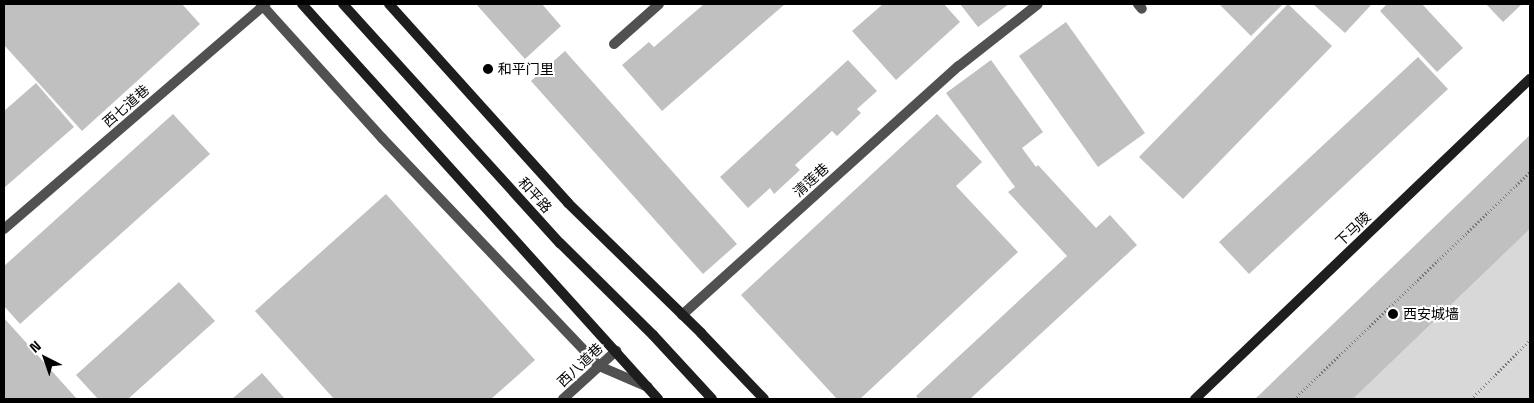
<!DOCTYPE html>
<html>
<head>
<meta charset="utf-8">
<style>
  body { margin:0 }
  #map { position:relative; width:1534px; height:403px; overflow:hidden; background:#fff; font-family:"Space Grotesk","Noto Sans SC",sans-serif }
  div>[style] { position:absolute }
  .green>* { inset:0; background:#d8d8d8 }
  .building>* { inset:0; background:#c0c0c0 }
  .path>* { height:3px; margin-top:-1.5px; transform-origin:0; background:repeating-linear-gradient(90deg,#737373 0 1px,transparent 0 3.5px) }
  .lane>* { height:10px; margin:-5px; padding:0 5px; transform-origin:5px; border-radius:5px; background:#515151 }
  .street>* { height:10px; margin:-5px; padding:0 5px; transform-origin:5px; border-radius:5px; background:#515151 }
  .secondary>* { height:10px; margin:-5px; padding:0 5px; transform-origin:5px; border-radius:5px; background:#1e1e1e }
  .dots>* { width:14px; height:14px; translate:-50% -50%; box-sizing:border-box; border:2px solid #fff; border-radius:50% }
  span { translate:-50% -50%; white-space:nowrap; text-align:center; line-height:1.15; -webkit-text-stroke:4px #fff; paint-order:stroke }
  .poi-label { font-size:14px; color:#000 }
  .left { translate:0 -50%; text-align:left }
  .street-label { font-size:14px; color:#000 }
  .frame { position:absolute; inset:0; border:5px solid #000; pointer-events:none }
  .north { position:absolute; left:20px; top:333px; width:50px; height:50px; -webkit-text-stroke:4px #fff; paint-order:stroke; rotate:319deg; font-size:14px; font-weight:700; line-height:20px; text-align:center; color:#000 }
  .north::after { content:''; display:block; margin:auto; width:18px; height:22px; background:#000; clip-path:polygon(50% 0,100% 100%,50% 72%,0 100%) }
</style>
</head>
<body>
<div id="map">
  <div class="green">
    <i style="clip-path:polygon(1530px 229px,1530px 399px,1353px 399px)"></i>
  </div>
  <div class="building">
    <i style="clip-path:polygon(4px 4px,182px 4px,200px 24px,82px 131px,4px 45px)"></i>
    <i style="clip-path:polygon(476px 4px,542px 4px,561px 26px,525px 59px)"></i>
    <i style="clip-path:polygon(704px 4px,785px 4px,662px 111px,622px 65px,649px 42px,654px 47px)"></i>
    <i style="clip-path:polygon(883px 4px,944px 4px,960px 22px,896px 80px,852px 31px)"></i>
    <i style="clip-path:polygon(960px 4px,1009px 4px,978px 27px)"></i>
    <i style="clip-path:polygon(1219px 4px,1283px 4px,1251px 36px)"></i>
    <i style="clip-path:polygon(1288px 4px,1332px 46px,1183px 199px,1139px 157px)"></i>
    <i style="clip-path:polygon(1313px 4px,1372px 4px,1345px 33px)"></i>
    <i style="clip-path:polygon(1387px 4px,1422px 4px,1463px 48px,1437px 72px,1380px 11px)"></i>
    <i style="clip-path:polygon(1486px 4px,1522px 4px,1503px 22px)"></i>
    <i style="clip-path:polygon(1066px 22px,1145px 133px,1098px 167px,1019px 56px)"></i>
    <i style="clip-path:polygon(565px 51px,737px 244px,703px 274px,531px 81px)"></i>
    <i style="clip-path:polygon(1418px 57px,1448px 89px,1249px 274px,1219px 242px)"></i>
    <i style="clip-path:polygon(848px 60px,877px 91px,857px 109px,861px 113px,837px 136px,832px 131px,795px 165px,800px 170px,774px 194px,770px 188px,748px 208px,720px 177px)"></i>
    <i style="clip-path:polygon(991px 60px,1043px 132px,1022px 148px,1036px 167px,1038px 165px,1096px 228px,1110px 215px,1137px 245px,970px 399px,919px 399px,916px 396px,1067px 256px,1008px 192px,1015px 187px,946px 93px)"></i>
    <i style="clip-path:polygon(36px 83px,74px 127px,4px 188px,4px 111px)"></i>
    <i style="clip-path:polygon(173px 114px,210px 154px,20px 324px,4px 306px,4px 266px)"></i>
    <i style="clip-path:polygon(937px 114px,982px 162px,956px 186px,1018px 252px,860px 399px,837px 399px,741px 295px)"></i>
    <i style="clip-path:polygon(1530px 135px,1530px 229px,1353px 399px,1255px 399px)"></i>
    <i style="clip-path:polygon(386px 194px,535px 360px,491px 399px,334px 399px,255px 311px)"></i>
    <i style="clip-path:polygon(179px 282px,215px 321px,128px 399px,98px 399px,76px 375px)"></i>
    <i style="clip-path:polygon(4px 318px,77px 399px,4px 399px)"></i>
    <i style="clip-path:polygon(262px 373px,285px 399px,232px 399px)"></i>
  </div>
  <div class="path">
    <i style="left:1294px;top:399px;width:327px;rotate:-43.9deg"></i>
    <i style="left:1471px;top:399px;width:83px;rotate:-45deg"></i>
  </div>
  <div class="lane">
    <i style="left:1138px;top:4px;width:6px;rotate:51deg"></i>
    <i style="left:614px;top:44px;width:60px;rotate:-41.6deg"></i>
    <i style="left:682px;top:315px;width:372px;rotate:-42deg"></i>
    <i style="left:959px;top:66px;width:100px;rotate:-38.1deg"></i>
  </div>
  <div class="street">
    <i style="left:261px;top:4px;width:181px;rotate:47.9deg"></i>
    <i style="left:382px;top:138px;width:315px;rotate:46.4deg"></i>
    <i style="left:599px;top:366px;width:53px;rotate:23.2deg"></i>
    <i style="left:4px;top:229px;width:345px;rotate:-40.7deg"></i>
    <i style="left:563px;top:399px;width:72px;rotate:-42.2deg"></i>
  </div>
  <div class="secondary">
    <i style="left:302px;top:4px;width:532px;rotate:47.97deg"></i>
    <i style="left:343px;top:4px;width:323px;rotate:47.8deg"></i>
    <i style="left:560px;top:243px;width:131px;rotate:44.7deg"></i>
    <i style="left:653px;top:335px;width:87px;rotate:47.3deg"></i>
    <i style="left:389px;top:4px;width:268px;rotate:48deg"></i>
    <i style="left:568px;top:203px;width:186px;rotate:44.3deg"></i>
    <i style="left:701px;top:333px;width:91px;rotate:46.3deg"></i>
    <i style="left:1195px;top:399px;width:463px;rotate:-43.7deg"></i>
  </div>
  <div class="dots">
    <i style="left:488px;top:69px;background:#000"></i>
    <i style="left:1393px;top:314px;background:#000"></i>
  </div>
  <div class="poi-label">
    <span class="left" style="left:498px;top:69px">和平门里</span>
    <span class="left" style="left:1403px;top:314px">西安城墙</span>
  </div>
  <div class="street-label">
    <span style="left:126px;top:106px;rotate:-41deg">西七道巷</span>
    <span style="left:811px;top:180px;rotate:-42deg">清莲巷</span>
    <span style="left:535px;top:195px;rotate:48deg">和平路</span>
    <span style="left:1353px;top:229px;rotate:-44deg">下马陵</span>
    <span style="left:580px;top:365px;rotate:-43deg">西八道巷</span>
  </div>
  <div class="frame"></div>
  <div class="north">N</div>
</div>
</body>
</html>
